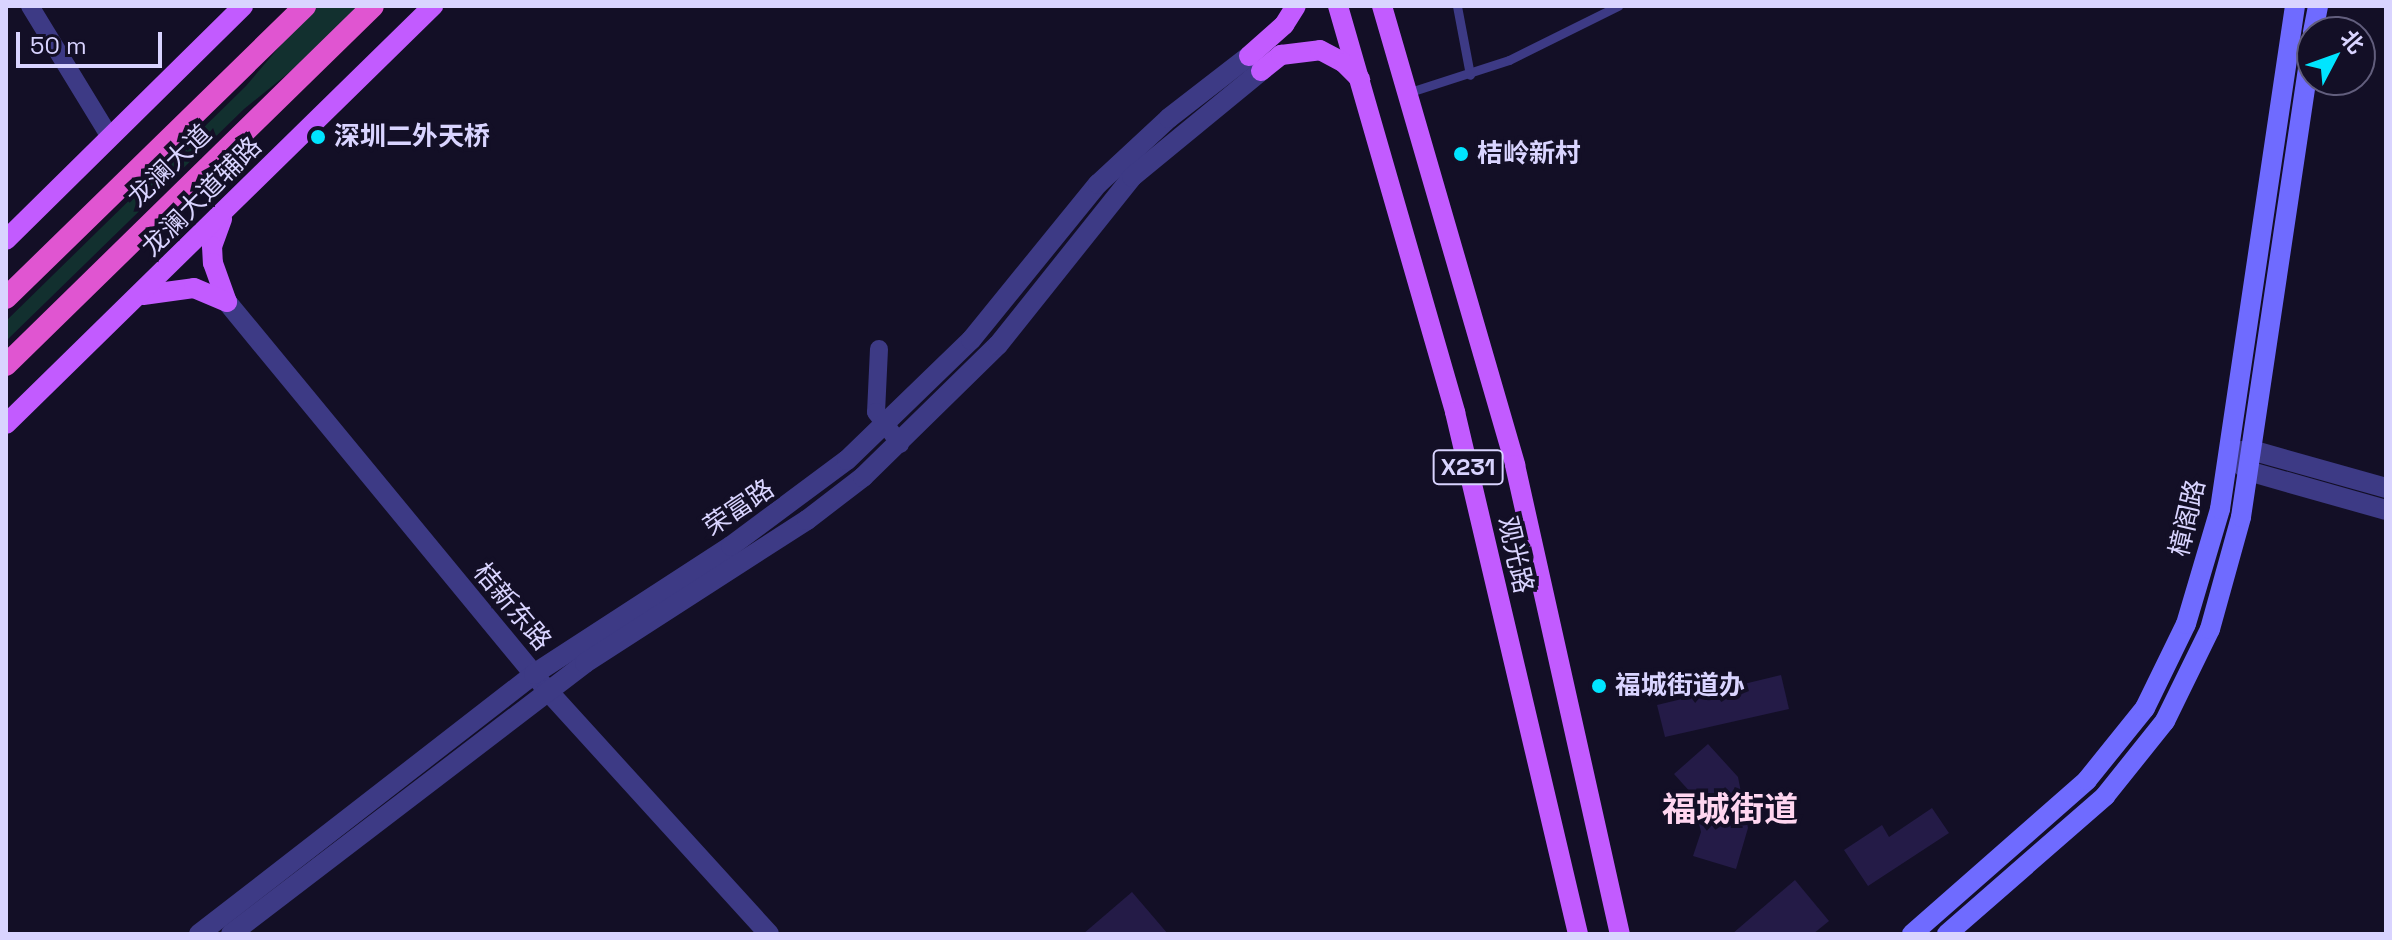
<!DOCTYPE html>
<html>
<head>
<meta charset="utf-8">
<style>
  body { margin:0 }
  #map { position:relative; width:2392px; height:940px; overflow:hidden; background:#130f26; font-family:"Space Grotesk","Noto Sans SC",sans-serif }
  div>[style] { position:absolute }
  .green>* { inset:0; background:#12302f }
  .building>* { inset:0; background:#241b47 }
  .service>* { height:9px; margin:-4.5px; padding:0 4.5px; transform-origin:4.5px; border-radius:4.5px; background:#3d3a85 }
  .minor>* { height:18px; margin:-9px; padding:0 9px; transform-origin:9px; border-radius:9px; background:#3d3a85 }
  .tertiary>* { height:20px; margin:-10px; padding:0 10px; transform-origin:10px; border-radius:10px; background:#3d3a85 }
  .secondary>* { height:20px; margin:-10px; padding:0 10px; transform-origin:10px; border-radius:10px; background:#6f6bff }
  .primary>* { height:20px; margin:-10px; padding:0 10px; transform-origin:10px; border-radius:10px; background:#c25bff }
  .trunk>* { height:22px; margin:-11px; padding:0 11px; transform-origin:11px; border-radius:11px; background:#e055d1 }
  .dots>* { width:22px; height:22px; translate:-50% -50%; box-sizing:border-box; border:4px solid #130f26; border-radius:50% }
  span { translate:-50% -50%; white-space:nowrap; text-align:center; line-height:1.15; -webkit-text-stroke:8px #130f26; paint-order:stroke }
  .shield-label span { padding:2px 6px; background:#130f26; border:2px solid; border-radius:6px; -webkit-text-stroke-width:0 }
  .shield-label { font-size:24px; color:#d9d4ff; font-weight:700 }
  .poi-label { font-size:26px; color:#d9d4ff; font-weight:700 }
  .left { translate:0 -50%; text-align:left }
  .street-label { font-size:26px; color:#d9d4ff }
  .district-label { font-size:34px; color:#ffd6f0; font-weight:700 }
  .frame { position:absolute; inset:0; border:8px solid #d9d4ff; pointer-events:none }
  .north { position:absolute; left:2296px; top:16px; width:80px; height:80px; box-sizing:border-box; background:#130f26; border:2px solid #625e7d; border-radius:50%; rotate:49deg; font-size:22px; font-weight:700; line-height:32px; text-align:center; color:#d9d4ff }
  .north::after { content:''; display:block; margin:auto; width:28px; height:36px; background:#00e5ff; clip-path:polygon(50% 0,100% 100%,50% 72%,0 100%) }
  .scale { position:absolute; left:16px; top:32px; width:146px; height:36px; box-sizing:border-box; border:4px solid #d9d4ff; border-top:0; padding-left:10px; font-size:24px; line-height:28px; white-space:nowrap; color:#d9d4ff; -webkit-text-stroke:6px #130f26; paint-order:stroke }
</style>
</head>
<body>
<div id="map">
  <div class="green">
    <i style="clip-path:polygon(314px 6px,371px 6px,244px 109px,6px 341px,6px 321px,246px 86px)"></i>
  </div>
  <div class="building">
    <i style="clip-path:polygon(1781px 675px,1789px 709px,1665px 737px,1657px 705px)"></i>
    <i style="clip-path:polygon(1708px 744px,1738px 777px,1748px 828px,1736px 869px,1693px 856px,1701px 832px,1692px 794px,1674px 774px)"></i>
    <i style="clip-path:polygon(1932px 808px,1949px 833px,1868px 886px,1844px 850px,1882px 825px,1889px 837px)"></i>
    <i style="clip-path:polygon(1795px 880px,1829px 921px,1813px 934px,1732px 934px)"></i>
    <i style="clip-path:polygon(1132px 892px,1168px 934px,1083px 934px)"></i>
  </div>
  <div class="service">
    <i style="left:1457px;top:6px;width:70px;rotate:79.3deg"></i>
    <i style="left:1410px;top:92px;width:104px;rotate:-17.9deg"></i>
    <i style="left:1509px;top:60px;width:122px;rotate:-26.4deg"></i>
  </div>
  <div class="minor">
    <i style="left:30px;top:6px;width:153px;rotate:58.6deg"></i>
    <i style="left:879px;top:349px;width:63px;rotate:92.7deg"></i>
    <i style="left:876px;top:412px;width:40px;rotate:53deg"></i>
  </div>
  <div class="tertiary">
    <i style="left:227px;top:302px;width:503px;rotate:50.49deg"></i>
    <i style="left:547px;top:690px;width:330px;rotate:47.7deg"></i>
    <i style="left:2235px;top:452px;width:16px;rotate:-7deg"></i>
    <i style="left:2251px;top:450px;width:140px;rotate:15.7deg"></i>
    <i style="left:2237px;top:461px;width:15px;rotate:42deg"></i>
    <i style="left:2248px;top:471px;width:143px;rotate:15.8deg"></i>
    <i style="left:199px;top:934px;width:424px;rotate:-37.8deg"></i>
    <i style="left:534px;top:674px;width:235px;rotate:-33deg"></i>
    <i style="left:731px;top:546px;width:144px;rotate:-36.6deg"></i>
    <i style="left:847px;top:460px;width:173px;rotate:-44.1deg"></i>
    <i style="left:971px;top:340px;width:201px;rotate:-50.9deg"></i>
    <i style="left:1098px;top:184px;width:97px;rotate:-42.9deg"></i>
    <i style="left:1169px;top:118px;width:101px;rotate:-37.8deg"></i>
    <i style="left:231px;top:934px;width:446px;rotate:-37.4deg"></i>
    <i style="left:585px;top:663px;width:264px;rotate:-32.8deg"></i>
    <i style="left:807px;top:520px;width:71px;rotate:-37.5deg"></i>
    <i style="left:863px;top:477px;width:189px;rotate:-44.4deg"></i>
    <i style="left:998px;top:345px;width:215px;rotate:-51.4deg"></i>
    <i style="left:1132px;top:177px;width:167px;rotate:-39.4deg"></i>
  </div>
  <div class="secondary">
    <i style="left:2313px;top:32px;width:26px;rotate:-79deg"></i>
    <i style="left:1912px;top:934px;width:233px;rotate:-41.3deg"></i>
    <i style="left:2087px;top:780px;width:92px;rotate:-51.1deg"></i>
    <i style="left:2145px;top:708px;width:93px;rotate:-64deg"></i>
    <i style="left:2186px;top:624px;width:120px;rotate:-73.5deg"></i>
    <i style="left:2220px;top:509px;width:509px;rotate:-81.52deg"></i>
    <i style="left:1947px;top:934px;width:210px;rotate:-41.1deg"></i>
    <i style="left:2105px;top:796px;width:96px;rotate:-51.3deg"></i>
    <i style="left:2165px;top:721px;width:102px;rotate:-63.9deg"></i>
    <i style="left:2210px;top:629px;width:116px;rotate:-74.5deg"></i>
    <i style="left:2241px;top:517px;width:481px;rotate:-81.5deg"></i>
  </div>
  <div class="primary">
    <i style="left:1338px;top:6px;width:423px;rotate:73.9deg"></i>
    <i style="left:1455px;top:412px;width:536px;rotate:76.74deg"></i>
    <i style="left:1382px;top:6px;width:478px;rotate:73.8deg"></i>
    <i style="left:1515px;top:465px;width:481px;rotate:77.4deg"></i>
    <i style="left:1249px;top:56px;width:47px;rotate:-41.5deg"></i>
    <i style="left:1284px;top:25px;width:22px;rotate:-58deg"></i>
    <i style="left:1261px;top:71px;width:26px;rotate:-39deg"></i>
    <i style="left:1281px;top:55px;width:39px;rotate:-7deg"></i>
    <i style="left:1320px;top:50px;width:27px;rotate:28deg"></i>
    <i style="left:1344px;top:63px;width:23px;rotate:45deg"></i>
    <i style="left:222px;top:219px;width:29px;rotate:110deg"></i>
    <i style="left:212px;top:246px;width:17px;rotate:87deg"></i>
    <i style="left:213px;top:263px;width:41px;rotate:70.3deg"></i>
    <i style="left:6px;top:240px;width:333px;rotate:-44.6deg"></i>
    <i style="left:143px;top:295px;width:51px;rotate:-7.8deg"></i>
    <i style="left:194px;top:288px;width:36px;rotate:23deg"></i>
    <i style="left:6px;top:424px;width:598px;rotate:-44.39deg"></i>
  </div>
  <div class="trunk">
    <i style="left:6px;top:298px;width:418px;rotate:-44.3deg"></i>
    <i style="left:6px;top:365px;width:513px;rotate:-44.37deg"></i>
  </div>
  <div class="dots">
    <i style="left:318px;top:137px;background:#00e5ff"></i>
    <i style="left:1461px;top:154px;background:#00e5ff"></i>
    <i style="left:1599px;top:686px;background:#00e5ff"></i>
  </div>
  <div class="shield-label">
    <span style="left:1468px;top:467px">X231</span>
  </div>
  <div class="poi-label">
    <span class="left" style="left:334px;top:137px">深圳二外天桥</span>
    <span class="left" style="left:1477px;top:154px">桔岭新村</span>
    <span class="left" style="left:1615px;top:686px">福城街道办</span>
  </div>
  <div class="street-label">
    <span style="left:170px;top:166px;rotate:-44deg">龙澜大道</span>
    <span style="left:202px;top:197px;rotate:-45deg">龙澜大道辅路</span>
    <span style="left:739px;top:508px;rotate:-34deg">荣富路</span>
    <span style="left:2188px;top:518px;rotate:-77deg">樟阁路</span>
    <span style="left:1515px;top:555px;rotate:77deg">观光路</span>
    <span style="left:512px;top:607px;rotate:50deg">桔新东路</span>
  </div>
  <div class="district-label">
    <span style="left:1730px;top:810px">福城街道</span>
  </div>
  <div class="frame"></div>
  <div class="north">北</div>
  <div class="scale">50 m</div>
</div>
</body>
</html>
